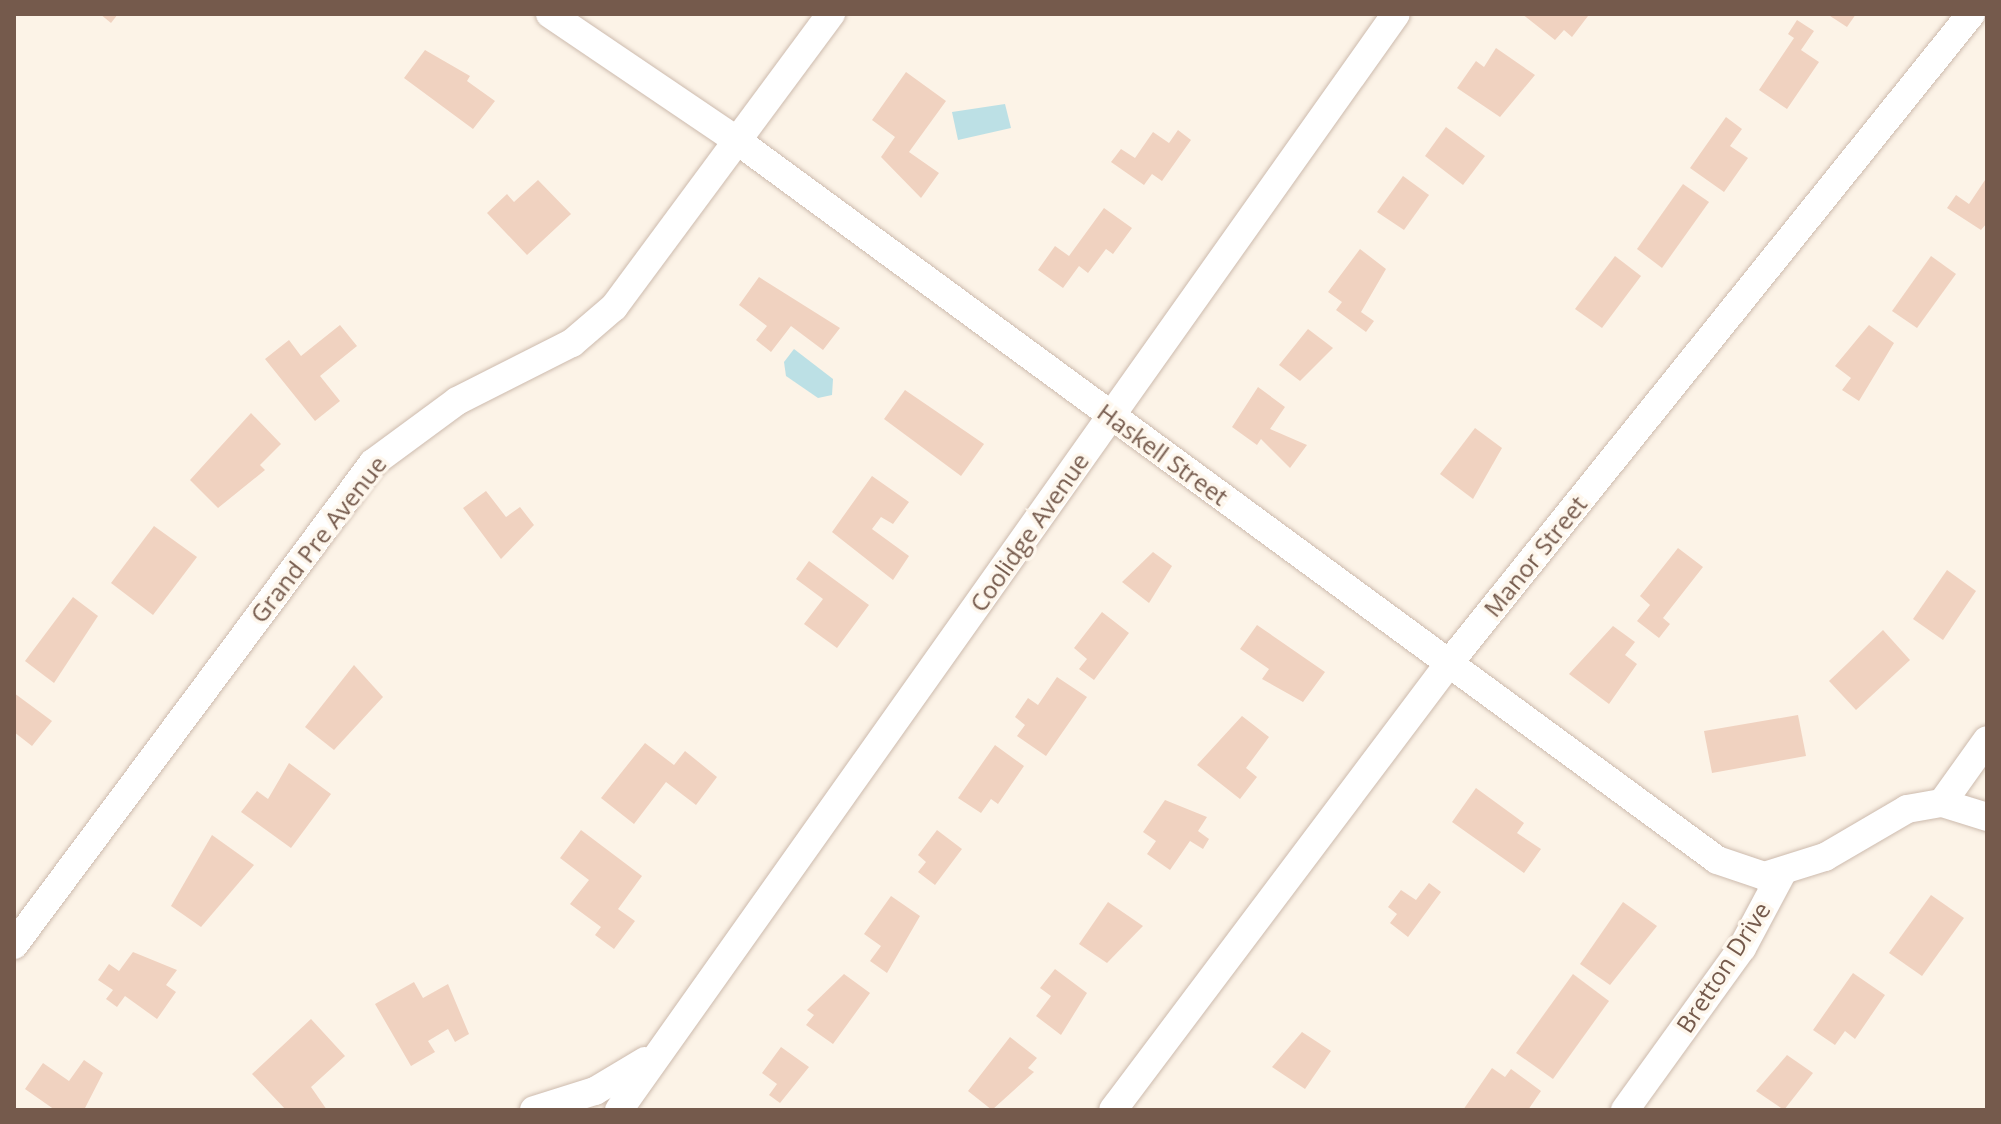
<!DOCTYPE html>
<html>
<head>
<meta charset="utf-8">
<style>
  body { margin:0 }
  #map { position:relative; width:2001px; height:1124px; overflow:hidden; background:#fcf3e7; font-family:"Open Sans",sans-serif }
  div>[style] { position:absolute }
  .water>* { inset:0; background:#bce0e5 }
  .building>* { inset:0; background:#f0d2c0 }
  .roads { filter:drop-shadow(0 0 2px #cdbbae) drop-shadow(0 0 2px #cdbbae) }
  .street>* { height:28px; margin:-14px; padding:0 14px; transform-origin:14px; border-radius:14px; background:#fff }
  span { translate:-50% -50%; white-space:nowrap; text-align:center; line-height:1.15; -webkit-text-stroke:7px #fef7ed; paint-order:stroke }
  .street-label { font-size:24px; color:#755a4c }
  .frame { position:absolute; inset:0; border:16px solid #755a4c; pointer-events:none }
</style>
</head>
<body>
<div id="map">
  <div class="water">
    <i style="clip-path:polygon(1005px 104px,1011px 128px,958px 140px,952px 112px)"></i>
    <i style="clip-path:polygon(794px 349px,833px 379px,832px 395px,818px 398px,786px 376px,784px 362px)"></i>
  </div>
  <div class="building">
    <i style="clip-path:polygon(100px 14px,118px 14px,111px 23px)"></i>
    <i style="clip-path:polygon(1522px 14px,1585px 14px,1588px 16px,1572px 37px,1564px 30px,1555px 40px)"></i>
    <i style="clip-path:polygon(1827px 14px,1856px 14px,1847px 27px)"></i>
    <i style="clip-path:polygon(1797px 20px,1814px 31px,1801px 50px,1819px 62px,1787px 109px,1759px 90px,1794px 38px,1788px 34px)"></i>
    <i style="clip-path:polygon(1496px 48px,1535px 75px,1500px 117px,1457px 88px,1476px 61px,1484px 67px)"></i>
    <i style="clip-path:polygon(425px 50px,470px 76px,467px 81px,495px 101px,473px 129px,404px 78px)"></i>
    <i style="clip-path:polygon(906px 72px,946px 101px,909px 152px,939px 173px,921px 198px,881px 157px,895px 137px,872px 120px)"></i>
    <i style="clip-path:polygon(1726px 117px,1742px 129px,1730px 146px,1748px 158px,1724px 192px,1690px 168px)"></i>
    <i style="clip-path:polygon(1446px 127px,1485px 156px,1463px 185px,1425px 156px)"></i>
    <i style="clip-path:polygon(1178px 130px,1191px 140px,1162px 181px,1152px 174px,1144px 185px,1111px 162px,1121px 149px,1135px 158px,1153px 132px,1169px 143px)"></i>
    <i style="clip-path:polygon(1403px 176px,1429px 195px,1404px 230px,1377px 212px)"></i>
    <i style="clip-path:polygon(1987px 177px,1987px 223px,1981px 230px,1947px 208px,1956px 195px,1969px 204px)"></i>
    <i style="clip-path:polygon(538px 180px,571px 214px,527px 255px,487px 213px,507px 194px,514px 202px)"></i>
    <i style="clip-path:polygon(1683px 184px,1709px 202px,1662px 268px,1637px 249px)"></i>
    <i style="clip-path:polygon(1104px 208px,1132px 228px,1113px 254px,1106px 249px,1088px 273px,1079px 266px,1063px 288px,1038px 270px,1055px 246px,1069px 256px)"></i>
    <i style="clip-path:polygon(1360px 249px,1386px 269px,1361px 312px,1374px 321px,1366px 332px,1336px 310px,1342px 302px,1328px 292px)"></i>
    <i style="clip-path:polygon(1615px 256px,1641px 276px,1602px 328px,1575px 309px)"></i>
    <i style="clip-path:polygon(1931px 256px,1956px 274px,1917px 328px,1892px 311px)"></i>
    <i style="clip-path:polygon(759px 277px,840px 328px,823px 350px,791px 326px,771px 352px,756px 340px,767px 326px,739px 305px)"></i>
    <i style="clip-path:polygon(340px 325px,357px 346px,320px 376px,340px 401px,315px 421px,265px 359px,289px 340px,301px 356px)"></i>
    <i style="clip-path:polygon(1869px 325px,1894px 343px,1859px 401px,1842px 390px,1851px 378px,1835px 366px)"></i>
    <i style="clip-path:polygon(1308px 329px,1333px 348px,1300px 381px,1279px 365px)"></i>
    <i style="clip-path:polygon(1258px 387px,1285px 407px,1270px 429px,1307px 445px,1290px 468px,1261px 439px,1257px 445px,1232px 427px)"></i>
    <i style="clip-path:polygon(905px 390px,984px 444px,961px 476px,884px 419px)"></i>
    <i style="clip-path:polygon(251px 413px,281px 444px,260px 465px,265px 470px,218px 508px,190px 480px)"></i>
    <i style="clip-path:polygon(1475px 428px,1502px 448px,1473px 499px,1440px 474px)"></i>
    <i style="clip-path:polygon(872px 476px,909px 502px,893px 524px,881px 517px,872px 529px,909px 556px,893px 580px,832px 532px)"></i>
    <i style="clip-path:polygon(486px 491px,506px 517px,520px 507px,534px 525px,501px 559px,463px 508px)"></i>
    <i style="clip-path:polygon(154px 526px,197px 557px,153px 615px,111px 583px)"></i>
    <i style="clip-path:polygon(1678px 548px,1703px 567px,1663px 618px,1670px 624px,1659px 638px,1637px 621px,1650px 605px,1640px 596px)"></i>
    <i style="clip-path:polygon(1153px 552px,1172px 566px,1149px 603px,1122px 582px)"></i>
    <i style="clip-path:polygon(809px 561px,869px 605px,837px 648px,804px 624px,823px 599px,796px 579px)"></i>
    <i style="clip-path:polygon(1947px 570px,1976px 591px,1943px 640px,1913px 619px)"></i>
    <i style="clip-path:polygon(73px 597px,98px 616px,54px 683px,25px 661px)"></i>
    <i style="clip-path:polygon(1102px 612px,1129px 633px,1094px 680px,1079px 669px,1087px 659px,1074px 648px)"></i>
    <i style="clip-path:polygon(1257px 625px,1325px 672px,1303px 702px,1262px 679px,1269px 669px,1240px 649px)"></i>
    <i style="clip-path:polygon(1613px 626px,1635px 642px,1625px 655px,1637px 664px,1609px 704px,1569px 674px)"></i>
    <i style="clip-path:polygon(1883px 630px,1910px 660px,1856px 710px,1829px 681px)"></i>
    <i style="clip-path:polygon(354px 665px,383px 697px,334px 750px,305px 727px)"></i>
    <i style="clip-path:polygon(1057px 677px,1087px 697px,1046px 756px,1017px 736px,1025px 725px,1015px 717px,1028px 698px,1038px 705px)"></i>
    <i style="clip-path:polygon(14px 693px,52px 721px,32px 746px,14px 732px)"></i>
    <i style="clip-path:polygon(1798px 715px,1806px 756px,1712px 773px,1704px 731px)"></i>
    <i style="clip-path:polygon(1242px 716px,1269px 737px,1246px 768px,1257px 777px,1240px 799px,1197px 765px)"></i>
    <i style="clip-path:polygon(645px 743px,674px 765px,685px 751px,717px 777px,696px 805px,666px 782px,634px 824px,601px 798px)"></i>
    <i style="clip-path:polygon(995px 745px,1024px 766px,998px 804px,991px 799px,981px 813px,958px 798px)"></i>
    <i style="clip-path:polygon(289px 763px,331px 794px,291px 848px,241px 812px,257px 791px,268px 799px)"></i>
    <i style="clip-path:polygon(1476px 788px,1524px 823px,1517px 833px,1541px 849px,1524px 873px,1452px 822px)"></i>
    <i style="clip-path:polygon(1165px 800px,1207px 817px,1198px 831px,1209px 839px,1203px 849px,1190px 841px,1170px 870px,1147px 854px,1156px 841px,1143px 832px)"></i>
    <i style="clip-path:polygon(581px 830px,642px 876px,618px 909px,635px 921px,614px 949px,595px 935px,601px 927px,570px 904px,589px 880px,560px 858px)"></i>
    <i style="clip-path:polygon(937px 830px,962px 849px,935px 885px,918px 872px,926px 862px,918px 855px)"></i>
    <i style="clip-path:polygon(212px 835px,254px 865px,201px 927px,171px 906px)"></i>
    <i style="clip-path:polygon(1429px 883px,1441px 892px,1408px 937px,1390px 923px,1397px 914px,1388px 907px,1401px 890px,1416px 900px)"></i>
    <i style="clip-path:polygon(1931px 895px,1964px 918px,1922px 976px,1889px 953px)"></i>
    <i style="clip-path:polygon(891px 896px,920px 916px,887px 973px,870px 961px,881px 946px,864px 934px)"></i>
    <i style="clip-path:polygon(1108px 902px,1143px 926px,1107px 963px,1079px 944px)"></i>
    <i style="clip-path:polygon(1623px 902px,1657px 926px,1610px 985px,1580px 964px)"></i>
    <i style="clip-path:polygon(133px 952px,177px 970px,166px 985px,176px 992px,157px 1019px,125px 996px,117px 1007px,106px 999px,113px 990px,98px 980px,109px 964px,119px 971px)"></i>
    <i style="clip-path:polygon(1055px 969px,1087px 993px,1061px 1035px,1036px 1016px,1051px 996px,1040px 988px)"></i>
    <i style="clip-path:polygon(1853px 973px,1885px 995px,1855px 1039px,1845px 1031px,1835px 1045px,1813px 1030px)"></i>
    <i style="clip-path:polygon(844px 974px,870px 993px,833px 1044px,806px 1025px,814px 1015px,807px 1010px)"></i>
    <i style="clip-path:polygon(1573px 974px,1609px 1001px,1553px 1079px,1516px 1053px)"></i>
    <i style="clip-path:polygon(414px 982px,423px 998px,448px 984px,469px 1034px,455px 1042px,448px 1029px,428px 1041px,435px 1052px,411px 1066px,375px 1004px)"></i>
    <i style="clip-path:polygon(311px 1019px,345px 1056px,311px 1087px,327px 1110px,286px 1110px,252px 1074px)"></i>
    <i style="clip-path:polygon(1302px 1032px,1331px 1051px,1305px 1089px,1272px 1067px)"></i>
    <i style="clip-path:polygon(1010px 1037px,1037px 1058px,1028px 1068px,1034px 1072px,992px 1110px,968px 1091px)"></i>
    <i style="clip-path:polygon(781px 1047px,809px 1067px,780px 1103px,769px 1095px,777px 1084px,762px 1073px)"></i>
    <i style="clip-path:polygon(1787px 1055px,1813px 1073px,1784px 1110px,1756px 1091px)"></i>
    <i style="clip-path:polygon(84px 1060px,103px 1073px,84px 1110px,55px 1110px,25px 1089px,43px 1063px,69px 1081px)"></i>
    <i style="clip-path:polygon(1492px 1068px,1505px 1077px,1511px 1069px,1541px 1091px,1528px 1110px,1463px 1110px)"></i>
  </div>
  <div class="roads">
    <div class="street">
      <i style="left:550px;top:14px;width:228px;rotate:34.1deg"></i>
      <i style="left:739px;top:142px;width:1213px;rotate:36.28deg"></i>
      <i style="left:1717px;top:860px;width:50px;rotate:18.8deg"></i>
      <i style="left:1764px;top:876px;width:64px;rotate:-17.3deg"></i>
      <i style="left:1825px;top:857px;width:95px;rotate:-30.3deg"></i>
      <i style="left:1907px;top:809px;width:36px;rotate:-10deg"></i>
      <i style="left:1942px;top:803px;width:77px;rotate:-54.5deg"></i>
      <i style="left:1942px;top:803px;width:47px;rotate:17.3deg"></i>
      <i style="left:14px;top:945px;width:601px;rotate:-53.32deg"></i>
      <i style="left:373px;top:463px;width:104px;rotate:-36.4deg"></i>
      <i style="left:457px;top:401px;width:129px;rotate:-26.8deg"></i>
      <i style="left:572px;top:343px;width:55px;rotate:-40.6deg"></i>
      <i style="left:614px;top:307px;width:365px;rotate:-53.5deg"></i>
      <i style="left:534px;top:1110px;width:64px;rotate:-17.3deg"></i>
      <i style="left:595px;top:1091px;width:58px;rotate:-31deg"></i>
      <i style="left:619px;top:1110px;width:1343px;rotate:-54.67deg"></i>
      <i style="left:1113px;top:1110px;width:561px;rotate:-53.05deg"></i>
      <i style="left:1450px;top:662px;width:831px;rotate:-51.2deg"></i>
      <i style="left:1625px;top:1110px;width:200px;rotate:-54.2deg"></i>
      <i style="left:1742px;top:948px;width:85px;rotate:-61.9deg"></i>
    </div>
  </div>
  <div class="street-label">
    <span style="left:1163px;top:454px;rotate:36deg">Haskell Street</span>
    <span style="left:1029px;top:532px;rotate:-55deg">Coolidge Avenue</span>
    <span style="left:318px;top:539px;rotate:-52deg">Grand Pre Avenue</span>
    <span style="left:1535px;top:556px;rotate:-51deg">Manor Street</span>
    <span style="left:1723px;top:967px;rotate:-57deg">Bretton Drive</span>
  </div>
  <div class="frame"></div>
</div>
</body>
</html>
